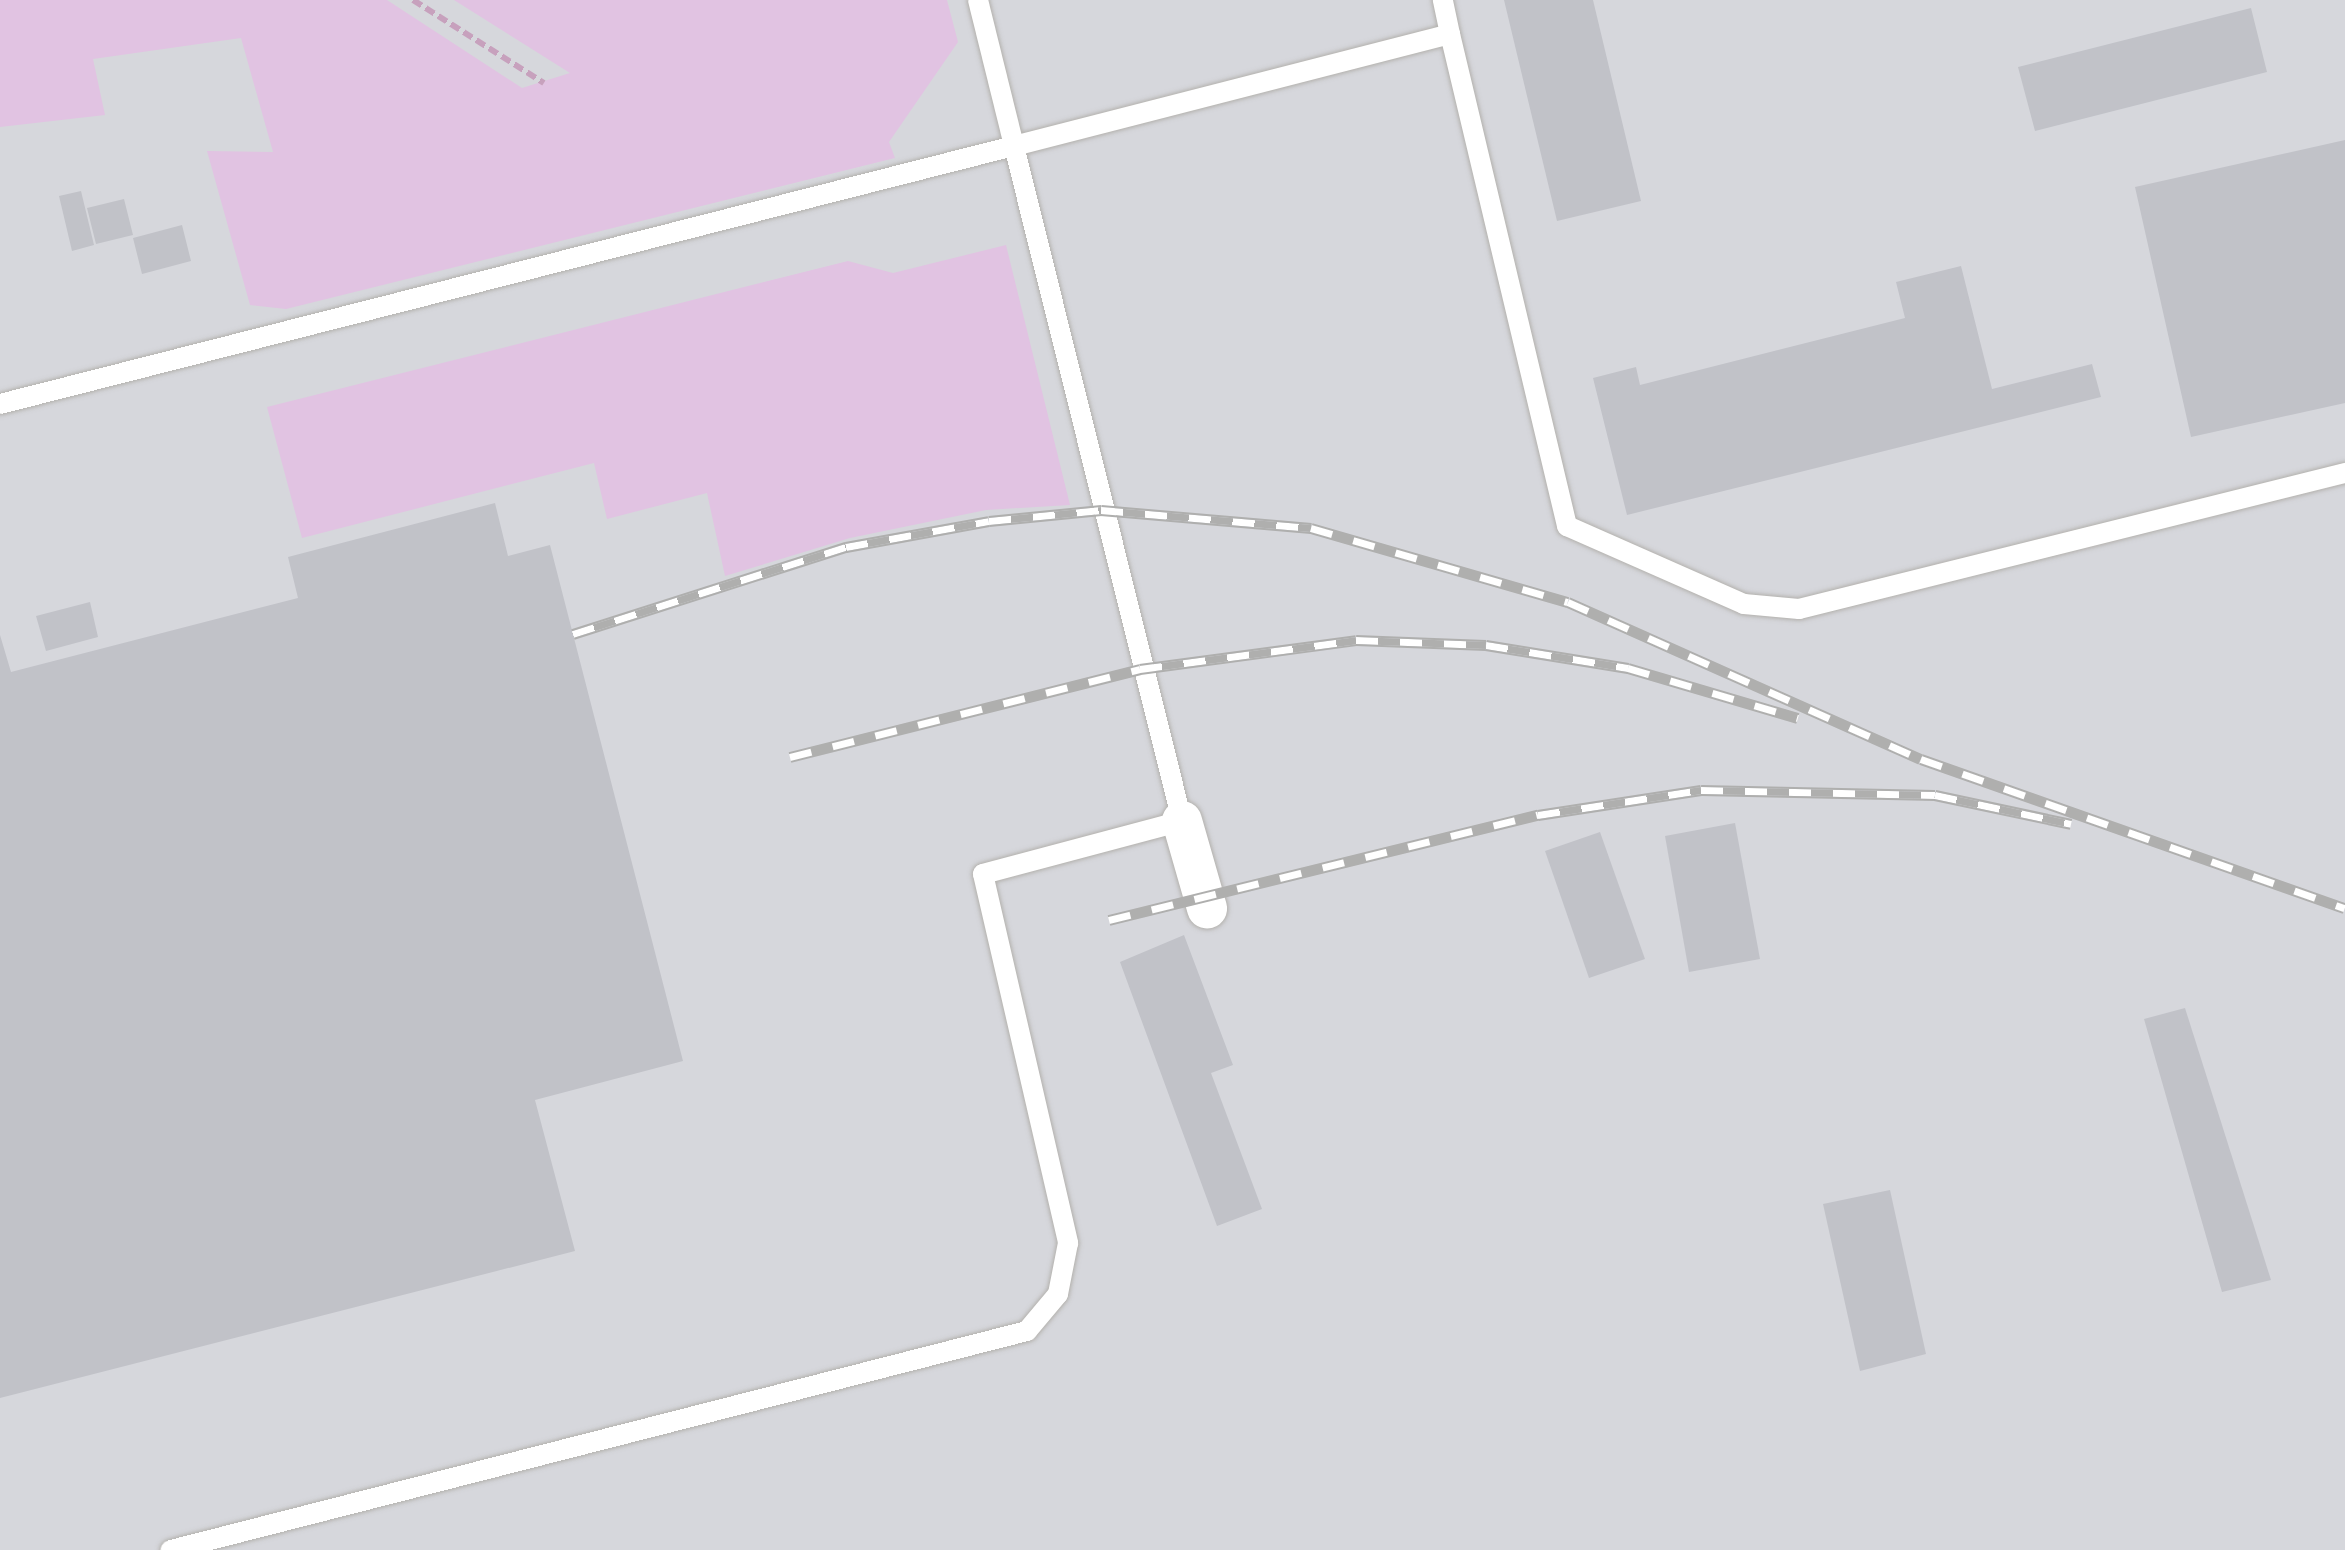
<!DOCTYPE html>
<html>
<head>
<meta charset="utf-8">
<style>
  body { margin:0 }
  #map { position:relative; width:2345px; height:1550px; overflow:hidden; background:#e4e6ed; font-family:"Nunito Sans",sans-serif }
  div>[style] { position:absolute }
  .industrial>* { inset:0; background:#d6d7dc }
  .green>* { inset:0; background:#e1c3e2 }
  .building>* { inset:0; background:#c1c2c8 }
  .path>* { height:6px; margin-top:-3px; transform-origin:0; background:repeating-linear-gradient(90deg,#c7a1bd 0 10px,transparent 0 15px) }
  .roads { filter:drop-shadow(0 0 2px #b3b1ad) drop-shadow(0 0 2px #b3b1ad) }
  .lane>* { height:20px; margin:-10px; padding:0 10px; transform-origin:10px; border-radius:10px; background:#fff }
  .street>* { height:40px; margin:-20px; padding:0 20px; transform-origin:20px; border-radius:20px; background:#fff }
  .rail>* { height:11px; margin-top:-5.5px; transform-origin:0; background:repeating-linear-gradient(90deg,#fff 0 22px,#afafae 0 44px); box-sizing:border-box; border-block:2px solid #afafae }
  span { translate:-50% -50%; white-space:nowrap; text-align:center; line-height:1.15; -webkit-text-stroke:8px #fff; paint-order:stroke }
</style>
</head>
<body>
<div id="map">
  <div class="industrial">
    <i style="clip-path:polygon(0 0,2345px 0,2345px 1550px,0 1550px)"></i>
  </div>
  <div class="green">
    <i style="clip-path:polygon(0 0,387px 0,522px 88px,570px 73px,454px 0,947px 0,958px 42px,889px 142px,895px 158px,286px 309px,250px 305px,207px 151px,273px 152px,241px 38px,93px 59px,105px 115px,0 127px)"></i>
    <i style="clip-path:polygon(1006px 245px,1070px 505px,986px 510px,850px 538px,725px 576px,707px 493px,607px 519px,594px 463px,302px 538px,267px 407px,848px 261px,893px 273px)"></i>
  </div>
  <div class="building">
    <i style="clip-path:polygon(1504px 0,1593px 0,1641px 201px,1557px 221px)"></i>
    <i style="clip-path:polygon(2251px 8px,2267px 72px,2035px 131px,2018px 67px)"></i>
    <i style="clip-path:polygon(2345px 140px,2345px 403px,2191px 437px,2135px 187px)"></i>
    <i style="clip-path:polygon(81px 191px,94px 245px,72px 251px,59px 196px)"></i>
    <i style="clip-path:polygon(124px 199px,133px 235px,96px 244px,87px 208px)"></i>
    <i style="clip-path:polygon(182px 225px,191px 261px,142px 274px,133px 238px)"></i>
    <i style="clip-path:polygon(1961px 266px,1992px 389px,2092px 364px,2101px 397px,1627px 515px,1593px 378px,1636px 367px,1640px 385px,1905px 318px,1896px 282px)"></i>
    <i style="clip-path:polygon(495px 503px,508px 556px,550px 545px,683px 1061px,535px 1100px,575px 1251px,0 1398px,0 635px,11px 672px,298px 598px,288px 557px)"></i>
    <i style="clip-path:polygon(90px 602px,98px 637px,46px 651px,36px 616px)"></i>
    <i style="clip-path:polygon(1735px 823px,1760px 959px,1689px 972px,1665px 836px)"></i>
    <i style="clip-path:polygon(1600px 832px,1645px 959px,1589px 978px,1545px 851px)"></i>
    <i style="clip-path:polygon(1184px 935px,1233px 1065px,1211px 1073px,1262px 1209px,1217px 1226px,1120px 962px)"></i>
    <i style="clip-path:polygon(2185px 1008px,2271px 1280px,2222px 1292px,2144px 1019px)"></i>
    <i style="clip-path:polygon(1890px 1190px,1926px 1354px,1860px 1371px,1823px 1204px)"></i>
  </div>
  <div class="path">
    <i style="left:413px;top:0;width:155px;rotate:32.4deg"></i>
  </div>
  <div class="roads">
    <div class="lane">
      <i style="left:978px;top:0;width:150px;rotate:76.1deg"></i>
      <i style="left:1014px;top:146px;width:450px;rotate:-14.4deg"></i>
      <i style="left:1450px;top:34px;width:35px;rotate:-102deg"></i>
      <i style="left:1450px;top:34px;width:506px;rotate:76.62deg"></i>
      <i style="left:1567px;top:526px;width:193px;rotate:23.8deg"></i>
      <i style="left:1744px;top:604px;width:55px;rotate:5.2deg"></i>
      <i style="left:1799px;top:609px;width:563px;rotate:-13.99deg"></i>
      <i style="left:0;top:404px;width:1046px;rotate:-14.28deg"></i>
      <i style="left:1014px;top:146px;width:696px;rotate:76.02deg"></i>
      <i style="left:1182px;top:821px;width:206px;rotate:165.1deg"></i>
      <i style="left:983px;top:874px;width:379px;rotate:77deg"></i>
      <i style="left:1068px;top:1243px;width:52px;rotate:101.1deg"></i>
      <i style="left:1058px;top:1294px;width:48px;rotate:130deg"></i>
      <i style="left:1027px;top:1331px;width:884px;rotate:165.65deg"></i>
    </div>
    <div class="street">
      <i style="left:1182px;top:821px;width:91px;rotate:74deg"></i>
    </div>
  </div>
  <div class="rail">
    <i style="left:573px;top:634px;width:287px;rotate:-17.7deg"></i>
    <i style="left:846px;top:547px;width:145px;rotate:-10.3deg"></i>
    <i style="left:989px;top:521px;width:113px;rotate:-5.6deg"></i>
    <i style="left:1101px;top:510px;width:211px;rotate:4.9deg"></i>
    <i style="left:1311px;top:528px;width:267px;rotate:16.1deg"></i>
    <i style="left:1568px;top:602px;width:386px;rotate:24deg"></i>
    <i style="left:1921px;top:759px;width:449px;rotate:19.4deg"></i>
    <i style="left:790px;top:757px;width:361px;rotate:-14.1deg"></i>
    <i style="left:1140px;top:669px;width:218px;rotate:-7.6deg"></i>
    <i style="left:1356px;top:640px;width:130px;rotate:2.2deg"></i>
    <i style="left:1486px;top:645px;width:144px;rotate:9.2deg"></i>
    <i style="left:1628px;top:668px;width:177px;rotate:16.4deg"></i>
    <i style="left:1109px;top:920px;width:442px;rotate:-13.8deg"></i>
    <i style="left:1538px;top:815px;width:165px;rotate:-8.7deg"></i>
    <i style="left:1701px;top:790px;width:234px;rotate:1.2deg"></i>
    <i style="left:1935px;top:795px;width:139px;rotate:12deg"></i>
  </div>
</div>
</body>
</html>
